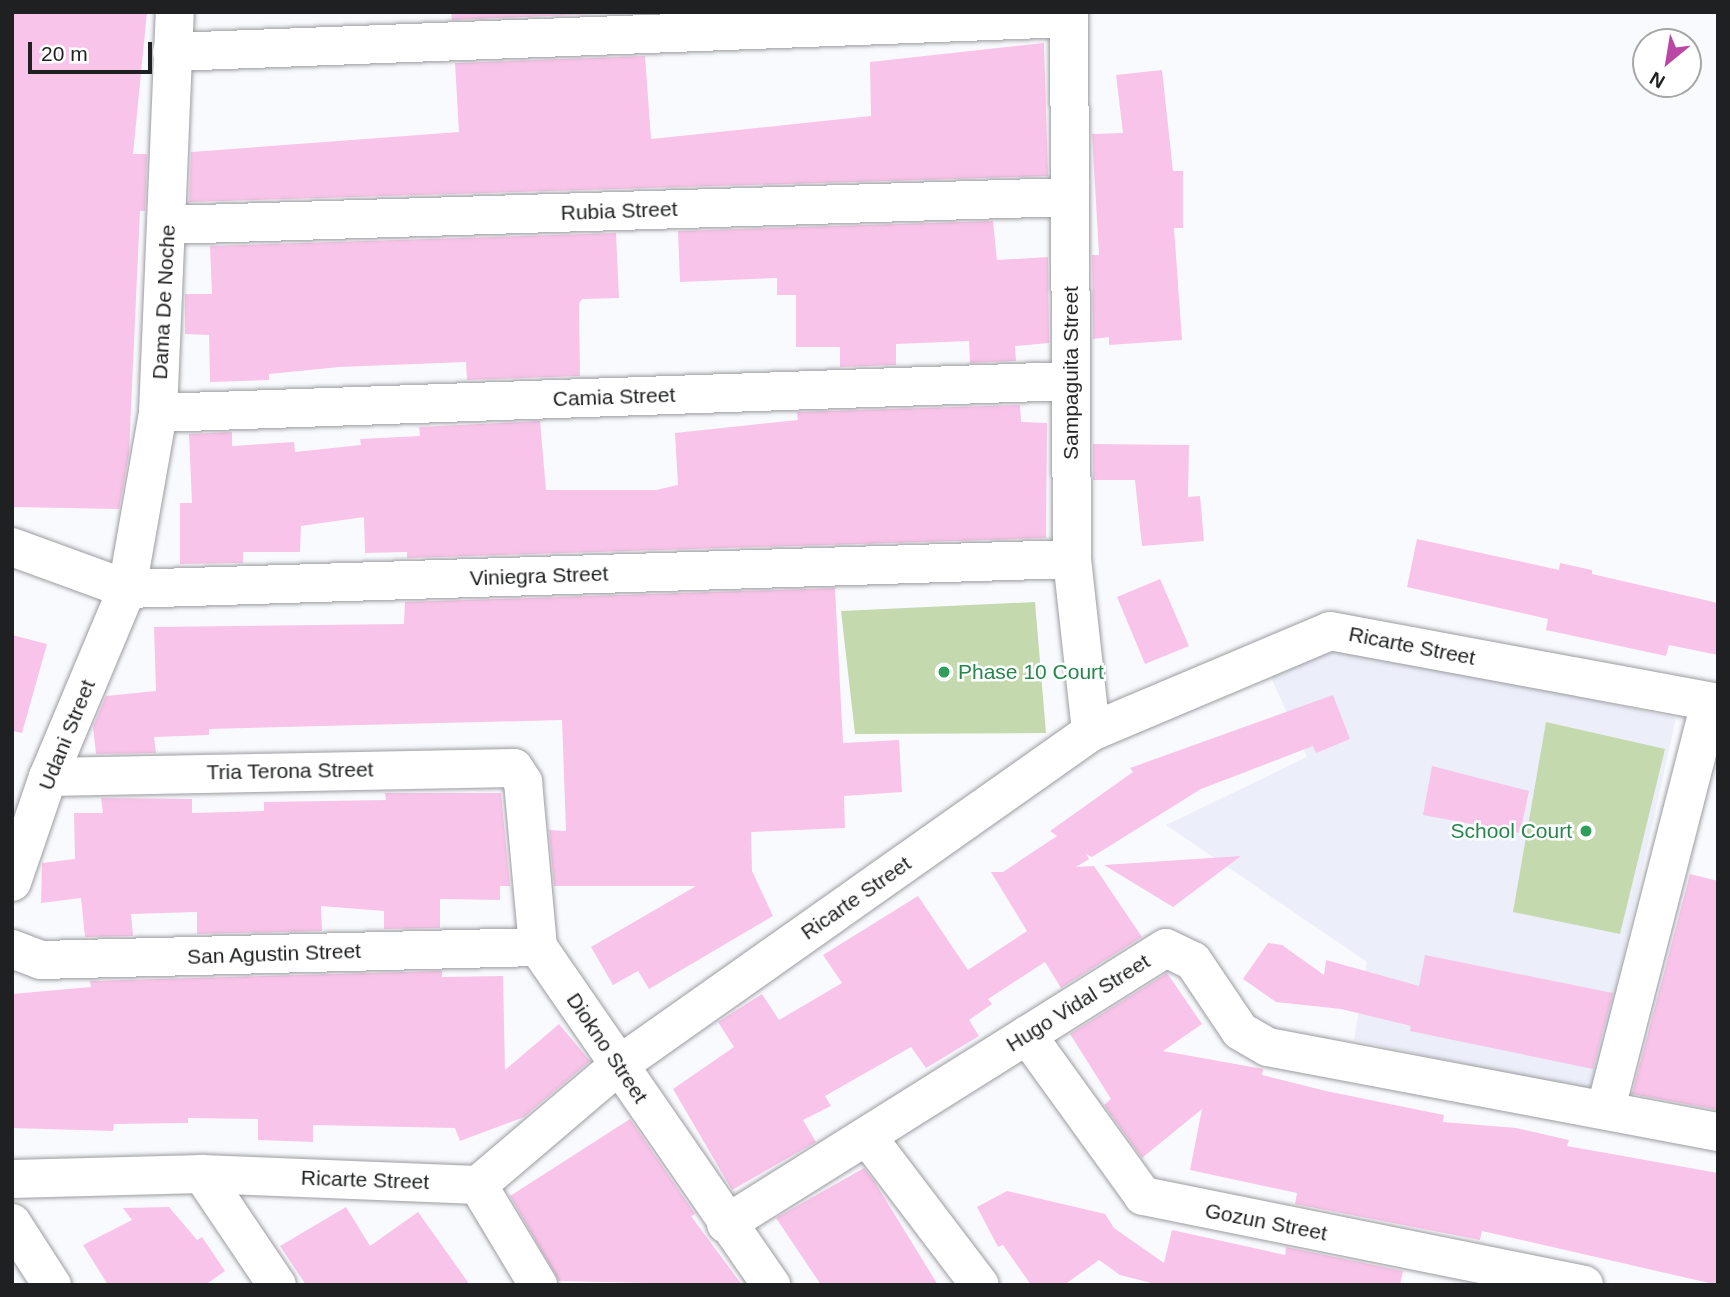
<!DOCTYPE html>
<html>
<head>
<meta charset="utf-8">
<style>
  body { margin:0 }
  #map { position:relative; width:1730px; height:1297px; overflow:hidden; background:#f9fafe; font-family:Helvetica,sans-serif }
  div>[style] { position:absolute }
  .built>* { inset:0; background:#eceffa }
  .green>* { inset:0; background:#c5d9af }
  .building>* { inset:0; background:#f9c4e9 }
  .roads { filter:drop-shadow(0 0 2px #9c9ca0) drop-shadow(0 0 2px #9c9ca0) }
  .minor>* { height:38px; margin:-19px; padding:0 19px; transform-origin:19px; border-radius:19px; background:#fff }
  .dots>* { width:19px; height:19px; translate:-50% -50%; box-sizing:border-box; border:4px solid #fff; border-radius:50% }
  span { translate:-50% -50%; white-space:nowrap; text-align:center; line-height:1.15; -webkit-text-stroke:5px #fff; paint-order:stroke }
  .street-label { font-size:21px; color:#1f2021 }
  .leisure-label { font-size:21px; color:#27864d }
  .left { translate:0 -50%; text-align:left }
  .right { translate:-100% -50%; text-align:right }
  .frame { position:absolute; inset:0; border:14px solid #1f2021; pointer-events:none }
  .north { position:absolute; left:1632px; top:28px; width:70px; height:70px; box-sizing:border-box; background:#fff; border:2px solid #a5a6a6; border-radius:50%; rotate:210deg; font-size:19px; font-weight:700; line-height:28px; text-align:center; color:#1f2021 }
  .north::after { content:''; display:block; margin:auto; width:24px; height:32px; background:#b947a3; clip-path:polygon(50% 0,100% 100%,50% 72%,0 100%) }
  .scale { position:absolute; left:28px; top:42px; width:124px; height:32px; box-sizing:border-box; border:4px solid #1f2021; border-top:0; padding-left:9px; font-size:21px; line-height:24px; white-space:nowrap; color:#1f2021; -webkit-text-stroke:5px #fff; paint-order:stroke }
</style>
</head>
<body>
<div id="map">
  <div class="built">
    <i style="clip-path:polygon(1344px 646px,1676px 718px,1593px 1092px,1354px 1040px,1367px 962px,1166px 825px,1307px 757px,1270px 675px)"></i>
  </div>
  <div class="green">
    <i style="clip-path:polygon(1035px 602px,1046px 733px,855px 734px,841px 611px)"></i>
    <i style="clip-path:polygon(1546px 722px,1665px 749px,1620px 934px,1513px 912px)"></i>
  </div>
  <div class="building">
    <i style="clip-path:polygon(12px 12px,147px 12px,133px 154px,147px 154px,145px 211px,140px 211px,129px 454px,119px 509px,12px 507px)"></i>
    <i style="clip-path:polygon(451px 12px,642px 12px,452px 20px)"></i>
    <i style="clip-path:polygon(1044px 43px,1048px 176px,189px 202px,191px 152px,459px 132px,455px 63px,645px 56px,651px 139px,871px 116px,870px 62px)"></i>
    <i style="clip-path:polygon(1162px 70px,1173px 171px,1183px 171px,1183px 228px,1174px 228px,1182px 340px,1109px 345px,1109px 337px,1093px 339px,1092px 255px,1099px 255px,1092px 134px,1123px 133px,1116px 75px)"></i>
    <i style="clip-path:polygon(993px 221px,997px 260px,1048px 257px,1049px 343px,1015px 346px,1016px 361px,970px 363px,969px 341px,896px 344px,896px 365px,840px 367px,840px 347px,796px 347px,796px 295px,777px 295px,777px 278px,680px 282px,678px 231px)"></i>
    <i style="clip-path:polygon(616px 233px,619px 298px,582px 299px,579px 304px,580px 376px,467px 380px,466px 362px,339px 367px,269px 374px,269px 380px,210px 382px,209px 335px,185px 334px,185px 294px,212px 294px,210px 246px)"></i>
    <i style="clip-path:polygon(1020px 405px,1021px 422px,1047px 423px,1046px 538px,407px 558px,407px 552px,365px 553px,364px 517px,301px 526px,300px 552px,243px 552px,243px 563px,180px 564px,180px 503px,192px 503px,189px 434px,232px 432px,232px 446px,294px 442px,295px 452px,361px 445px,360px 439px,420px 436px,419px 427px,540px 421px,546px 490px,656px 490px,678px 485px,675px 433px,798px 420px,797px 412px)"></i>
    <i style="clip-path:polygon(1093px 444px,1189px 445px,1188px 497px,1200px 496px,1204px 541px,1142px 546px,1135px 480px,1093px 480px)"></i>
    <i style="clip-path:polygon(1417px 539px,1559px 570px,1560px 563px,1592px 570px,1592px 574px,1718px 603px,1718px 655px,1669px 645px,1666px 656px,1546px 630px,1548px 619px,1407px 587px)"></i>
    <i style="clip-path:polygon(1160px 579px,1189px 646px,1145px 664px,1117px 597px)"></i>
    <i style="clip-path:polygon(835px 588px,843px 743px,899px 740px,902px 792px,844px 796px,845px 828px,751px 832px,752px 871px,773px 916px,649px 989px,638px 971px,613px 985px,591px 947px,696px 886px,554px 886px,549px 830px,566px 831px,562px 720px,209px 729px,209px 735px,154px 737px,156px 753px,96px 754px,93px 727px,106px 696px,156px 691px,154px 627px,404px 624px,405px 602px)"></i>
    <i style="clip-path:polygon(12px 635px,47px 644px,22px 733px,12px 731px)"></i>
    <i style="clip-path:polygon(1333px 695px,1350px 739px,1316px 753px,1313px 746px,1201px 789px,1092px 857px,1086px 854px,1089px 859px,1076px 867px,1094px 866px,1142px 937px,1061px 988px,1045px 962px,988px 999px,992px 1004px,969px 1020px,979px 1036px,926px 1068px,911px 1047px,825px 1096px,831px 1106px,803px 1120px,816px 1142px,732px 1190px,673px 1089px,734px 1047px,718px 1022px,762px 994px,779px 1020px,842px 983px,823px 955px,918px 896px,968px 970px,1027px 931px,991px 872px,1003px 872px,1057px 836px,1050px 831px,1133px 772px,1130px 768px)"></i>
    <i style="clip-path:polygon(1432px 766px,1529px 791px,1520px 833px,1423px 815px)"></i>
    <i style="clip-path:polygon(385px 793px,501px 793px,510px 886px,500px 886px,500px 900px,440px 899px,440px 928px,384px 929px,384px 911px,321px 906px,322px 931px,197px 934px,197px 912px,131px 914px,133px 936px,85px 937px,81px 898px,41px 903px,42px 863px,75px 859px,74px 813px,103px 813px,101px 798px,192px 799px,192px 813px,264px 811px,264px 802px,386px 800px)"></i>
    <i style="clip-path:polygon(1241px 856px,1173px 907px,1104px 865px)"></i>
    <i style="clip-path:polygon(1690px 874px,1718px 881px,1718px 1110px,1632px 1094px)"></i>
    <i style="clip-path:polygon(1268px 943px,1282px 945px,1324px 975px,1326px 960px,1419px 986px,1425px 955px,1613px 993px,1593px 1069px,1410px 1031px,1411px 1026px,1341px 1009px,1276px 1002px,1243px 979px)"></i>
    <i style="clip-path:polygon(442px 971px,442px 977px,503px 976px,505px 1070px,559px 1024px,590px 1061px,524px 1117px,460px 1141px,455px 1128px,313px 1125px,313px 1142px,258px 1140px,258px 1119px,188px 1118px,188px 1123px,114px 1124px,113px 1131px,12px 1128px,12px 994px,91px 987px,90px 981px)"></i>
    <i style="clip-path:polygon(1167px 973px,1202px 1024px,1163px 1051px,1263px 1069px,1262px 1075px,1326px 1091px,1444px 1115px,1443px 1122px,1516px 1128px,1569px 1140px,1567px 1146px,1718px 1173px,1718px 1285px,1482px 1231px,1480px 1240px,1295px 1204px,1297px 1193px,1190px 1170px,1202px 1109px,1142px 1158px,1104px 1105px,1111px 1099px,1070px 1034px)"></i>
    <i style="clip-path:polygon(630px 1119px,695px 1214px,691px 1216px,742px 1285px,559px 1281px,510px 1196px)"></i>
    <i style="clip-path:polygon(864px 1168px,874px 1181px,938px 1285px,821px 1285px,776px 1218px)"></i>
    <i style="clip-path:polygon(1007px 1191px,1105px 1214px,1114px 1228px,1164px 1263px,1172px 1230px,1285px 1255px,1286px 1247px,1403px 1271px,1400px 1285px,1159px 1285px,1120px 1275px,1099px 1260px,1064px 1285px,1031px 1285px,1003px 1245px,998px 1247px,977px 1207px)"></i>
    <i style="clip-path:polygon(169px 1207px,197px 1240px,202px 1237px,225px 1271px,205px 1285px,108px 1285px,83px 1245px,132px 1220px,123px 1208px)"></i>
    <i style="clip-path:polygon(346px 1207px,370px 1246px,418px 1212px,470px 1285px,306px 1285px,280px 1246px)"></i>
  </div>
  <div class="roads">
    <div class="minor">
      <i style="left:1069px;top:12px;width:547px;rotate:89.69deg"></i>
      <i style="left:1072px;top:559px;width:174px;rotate:83.7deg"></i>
      <i style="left:172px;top:52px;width:898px;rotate:-2.17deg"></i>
      <i style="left:168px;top:225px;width:902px;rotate:-1.78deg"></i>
      <i style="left:158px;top:413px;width:913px;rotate:-2.01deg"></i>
      <i style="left:12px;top:547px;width:122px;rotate:20.1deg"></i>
      <i style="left:127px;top:589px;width:945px;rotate:-1.82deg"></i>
      <i style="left:48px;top:777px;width:466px;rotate:-1.1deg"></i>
      <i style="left:514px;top:768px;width:17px;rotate:57deg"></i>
      <i style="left:523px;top:782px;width:166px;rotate:84.8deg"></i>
      <i style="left:538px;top:947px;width:411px;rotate:55.4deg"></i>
      <i style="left:12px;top:882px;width:111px;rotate:-71.1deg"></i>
      <i style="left:48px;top:777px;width:204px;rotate:-67.2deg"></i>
      <i style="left:127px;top:589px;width:179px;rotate:-80deg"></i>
      <i style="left:158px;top:413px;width:401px;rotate:-87.6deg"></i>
      <i style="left:12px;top:949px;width:31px;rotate:21deg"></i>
      <i style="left:41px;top:960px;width:497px;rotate:-1.5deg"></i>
      <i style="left:1027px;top:1035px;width:198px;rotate:54.2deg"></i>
      <i style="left:1143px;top:1196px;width:450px;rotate:11.4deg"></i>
      <i style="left:1606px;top:1108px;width:419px;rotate:-75.6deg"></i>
      <i style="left:869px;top:1139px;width:183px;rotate:52.8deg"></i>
      <i style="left:202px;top:1174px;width:134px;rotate:56deg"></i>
      <i style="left:12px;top:1179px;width:190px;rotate:-1.5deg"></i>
      <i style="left:202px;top:1174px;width:276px;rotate:2.3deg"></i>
      <i style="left:478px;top:1185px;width:185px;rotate:-40.4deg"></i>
      <i style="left:619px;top:1065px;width:578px;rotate:-35.2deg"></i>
      <i style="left:1091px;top:732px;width:259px;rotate:-22.9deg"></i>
      <i style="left:1330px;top:631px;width:395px;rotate:10.5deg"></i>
      <i style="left:478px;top:1185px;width:117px;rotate:59deg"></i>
      <i style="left:12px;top:1223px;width:74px;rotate:57.2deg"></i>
      <i style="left:726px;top:1224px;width:519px;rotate:-32.1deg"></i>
      <i style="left:1166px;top:948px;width:30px;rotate:26deg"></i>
      <i style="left:1193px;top:961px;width:84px;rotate:56.1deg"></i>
      <i style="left:1240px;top:1031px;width:32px;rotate:30deg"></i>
      <i style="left:1268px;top:1047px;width:458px;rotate:10.7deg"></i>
    </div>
  </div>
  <div class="dots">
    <i style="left:944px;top:672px;background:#2e9e5b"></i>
    <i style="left:1586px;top:831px;background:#2e9e5b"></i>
  </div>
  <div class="street-label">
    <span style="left:619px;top:211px;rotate:-2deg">Rubia Street</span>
    <span style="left:164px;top:302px;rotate:-87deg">Dama De Noche</span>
    <span style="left:1071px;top:373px;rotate:-90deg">Sampaguita Street</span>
    <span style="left:614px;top:397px;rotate:-2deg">Camia Street</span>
    <span style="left:539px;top:576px;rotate:-2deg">Viniegra Street</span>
    <span style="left:1412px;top:646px;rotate:11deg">Ricarte Street</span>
    <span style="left:67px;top:735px;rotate:-68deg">Udani Street</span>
    <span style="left:290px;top:771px;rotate:-1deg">Tria Terona Street</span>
    <span style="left:856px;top:898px;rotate:-35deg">Ricarte Street</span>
    <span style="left:274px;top:954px;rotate:-2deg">San Agustin Street</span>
    <span style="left:1078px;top:1003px;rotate:-32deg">Hugo Vidal Street</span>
    <span style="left:607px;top:1048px;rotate:56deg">Diokno Street</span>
    <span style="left:365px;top:1180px;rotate:2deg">Ricarte Street</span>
    <span style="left:1266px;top:1222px;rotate:11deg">Gozun Street</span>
  </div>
  <div class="leisure-label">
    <span class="left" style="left:958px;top:672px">Phase 10 Court</span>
    <span class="right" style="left:1572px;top:831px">School Court</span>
  </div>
  <div class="frame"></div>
  <div class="north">N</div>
  <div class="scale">20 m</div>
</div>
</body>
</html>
